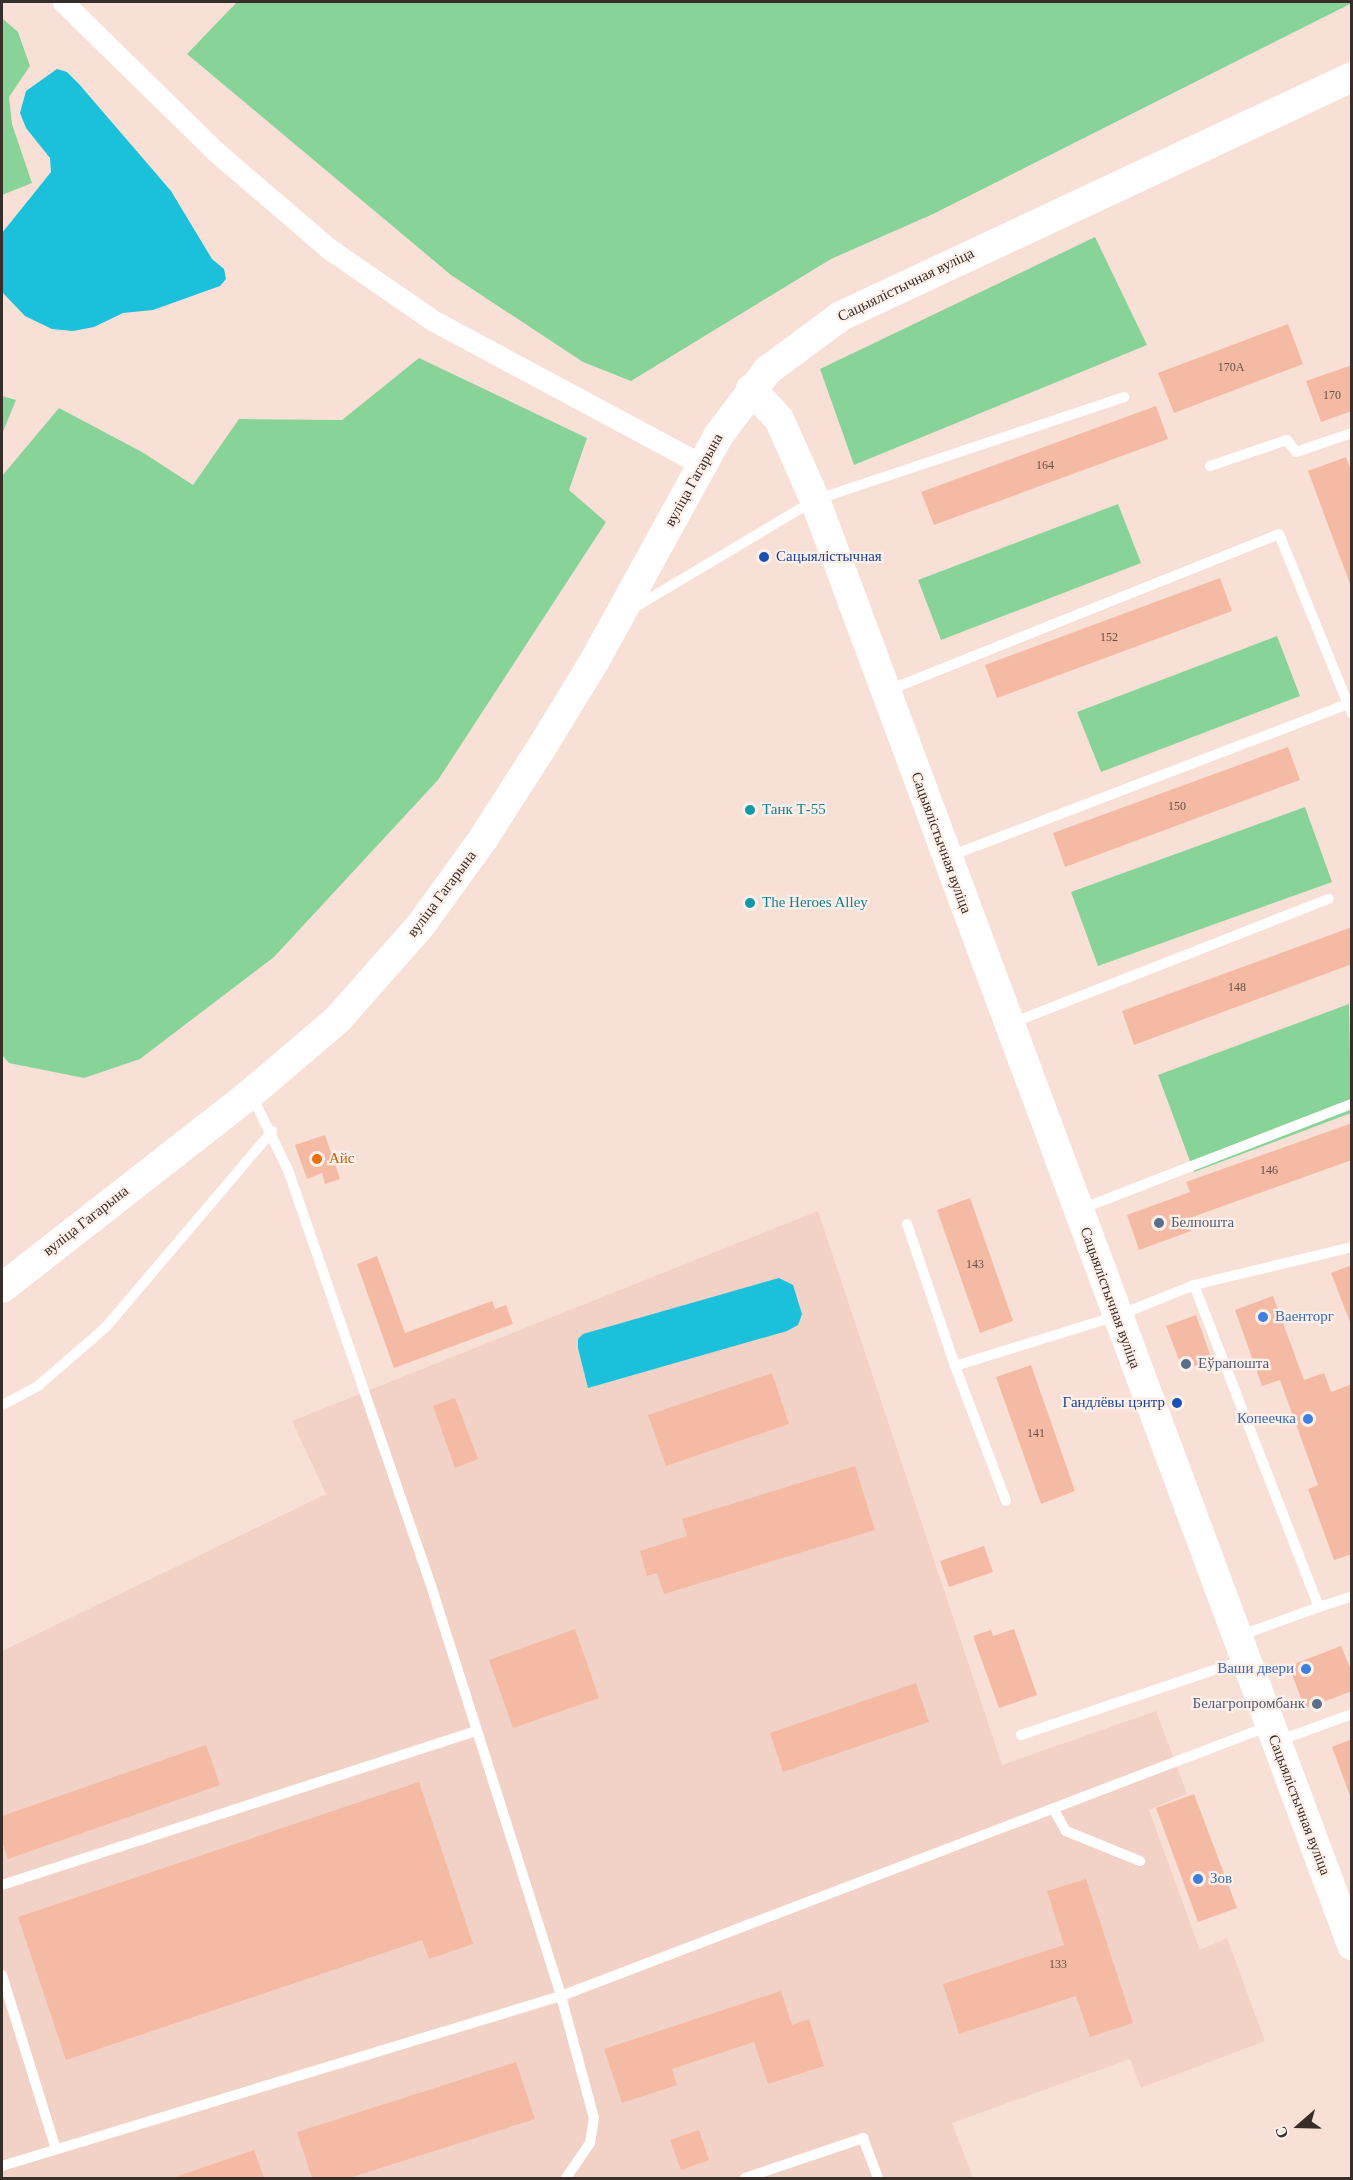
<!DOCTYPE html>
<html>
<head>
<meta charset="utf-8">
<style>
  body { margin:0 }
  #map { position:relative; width:1353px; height:2180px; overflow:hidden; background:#f9e0d6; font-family:Georgia,serif }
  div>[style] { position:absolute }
  .built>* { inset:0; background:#f2d2c6 }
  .green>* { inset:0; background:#88d498 }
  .water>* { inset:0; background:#1bc1da }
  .building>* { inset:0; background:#f5baa3 }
  .lane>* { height:10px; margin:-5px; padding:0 5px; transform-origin:5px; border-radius:5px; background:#fff }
  .street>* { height:21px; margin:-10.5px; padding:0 10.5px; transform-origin:10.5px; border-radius:10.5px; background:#fff }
  .secondary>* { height:30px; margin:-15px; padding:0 15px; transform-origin:15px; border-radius:15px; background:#fff }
  .dots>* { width:16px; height:16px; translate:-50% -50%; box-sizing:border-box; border:3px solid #ffefe9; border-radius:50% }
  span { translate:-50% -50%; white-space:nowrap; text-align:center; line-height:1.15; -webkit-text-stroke:4.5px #ffefe9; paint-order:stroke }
  .number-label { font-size:12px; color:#665148 }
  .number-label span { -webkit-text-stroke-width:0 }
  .street-label { font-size:15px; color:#372e2a }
  .transit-label { font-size:15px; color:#164399 }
  .left { translate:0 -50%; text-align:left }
  .right { translate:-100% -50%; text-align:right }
  .culture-label { font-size:15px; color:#0d838f }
  .food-label { font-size:15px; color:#c56008 }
  .service-label { font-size:15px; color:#4e5e75 }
  .shop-label { font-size:15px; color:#366cbe }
  .frame { position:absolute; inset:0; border:3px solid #372e2a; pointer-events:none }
  .north { position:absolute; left:1269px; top:2096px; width:60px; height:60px; -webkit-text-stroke:4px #ffefe9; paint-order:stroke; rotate:250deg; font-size:16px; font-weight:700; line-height:24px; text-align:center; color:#372e2a }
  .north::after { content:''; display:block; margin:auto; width:21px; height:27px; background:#372e2a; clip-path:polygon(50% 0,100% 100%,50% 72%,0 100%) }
</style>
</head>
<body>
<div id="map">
  <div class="built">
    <i style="clip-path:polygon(818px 1211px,1002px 1765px,1156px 1711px,1187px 1794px,1149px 1810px,1200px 1950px,1227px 1938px,1265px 2041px,1141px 2088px,1130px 2059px,952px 2123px,973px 2178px,2px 2178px,2px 1651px,326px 1494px,292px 1421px)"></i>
  </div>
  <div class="green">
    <i style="clip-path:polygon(237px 2px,1351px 2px,1352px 3px,933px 214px,831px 259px,631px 381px,583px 362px,451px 275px,187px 54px)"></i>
    <i style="clip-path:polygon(2px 18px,18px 32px,30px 66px,9px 97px,12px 124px,32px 183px,2px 195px)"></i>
    <i style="clip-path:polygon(1095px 237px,1147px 345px,854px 465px,820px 369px)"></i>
    <i style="clip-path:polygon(419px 358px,587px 438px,569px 490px,606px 522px,438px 780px,274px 957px,140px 1059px,84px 1078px,9px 1063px,2px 1055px,2px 476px,59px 408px,142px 452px,193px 485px,239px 419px,342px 420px)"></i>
    <i style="clip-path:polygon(2px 396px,16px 400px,2px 434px)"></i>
    <i style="clip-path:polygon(1118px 504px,1141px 563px,941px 640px,918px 580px)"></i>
    <i style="clip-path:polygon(1277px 636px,1300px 696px,1101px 772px,1077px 712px)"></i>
    <i style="clip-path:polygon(1305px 807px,1332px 882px,1098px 966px,1071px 892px)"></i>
    <i style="clip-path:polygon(1349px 1004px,1351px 1113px,1194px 1172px,1158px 1075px)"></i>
  </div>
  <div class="water">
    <i style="clip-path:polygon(57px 69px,67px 72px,79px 84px,171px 191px,212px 259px,224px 269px,226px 279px,220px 286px,153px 310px,123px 313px,94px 327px,73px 331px,52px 329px,25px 316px,2px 292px,2px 233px,51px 172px,50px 158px,26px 128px,20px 113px,26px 91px)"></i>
    <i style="clip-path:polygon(779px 1278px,793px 1285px,802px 1314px,798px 1325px,787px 1331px,588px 1388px,578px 1348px,578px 1339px,583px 1334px)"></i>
  </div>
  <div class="building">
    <i style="clip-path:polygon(1288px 324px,1303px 364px,1174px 413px,1158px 373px)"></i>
    <i style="clip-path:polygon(1352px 365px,1352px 411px,1321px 422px,1306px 381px)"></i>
    <i style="clip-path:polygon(1156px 406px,1168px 439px,934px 525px,921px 492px)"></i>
    <i style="clip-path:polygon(1346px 457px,1352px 472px,1350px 584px,1308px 471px)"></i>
    <i style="clip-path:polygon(1220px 578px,1232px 611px,997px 698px,985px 665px)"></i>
    <i style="clip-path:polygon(1288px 747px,1300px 780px,1065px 867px,1053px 833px)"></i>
    <i style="clip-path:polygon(1352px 927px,1352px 964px,1134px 1045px,1122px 1011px)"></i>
    <i style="clip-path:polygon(1352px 1123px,1352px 1160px,1187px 1219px,1191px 1231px,1139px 1250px,1127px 1215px,1190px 1192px,1186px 1182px)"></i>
    <i style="clip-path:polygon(325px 1135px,340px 1179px,325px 1184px,322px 1173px,307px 1179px,295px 1145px)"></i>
    <i style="clip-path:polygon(970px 1198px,1013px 1321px,980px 1333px,937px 1210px)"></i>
    <i style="clip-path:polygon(377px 1256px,405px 1333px,492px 1301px,495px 1309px,506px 1305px,513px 1324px,394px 1368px,357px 1264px)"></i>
    <i style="clip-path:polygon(1352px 1265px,1352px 1322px,1350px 1322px,1331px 1273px)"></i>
    <i style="clip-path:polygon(1273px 1296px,1304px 1380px,1324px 1373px,1331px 1392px,1352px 1384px,1352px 1554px,1334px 1560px,1308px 1489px,1318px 1485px,1280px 1380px,1262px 1386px,1235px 1310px)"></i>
    <i style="clip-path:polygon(1196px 1315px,1212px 1360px,1183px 1370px,1166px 1326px)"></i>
    <i style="clip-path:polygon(1031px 1365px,1075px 1491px,1041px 1504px,996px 1377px)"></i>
    <i style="clip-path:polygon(772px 1373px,789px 1424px,666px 1466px,648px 1415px)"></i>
    <i style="clip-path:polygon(455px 1398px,478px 1459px,455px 1468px,433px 1406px)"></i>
    <i style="clip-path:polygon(855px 1466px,875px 1530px,664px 1594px,657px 1573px,647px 1576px,640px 1551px,687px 1536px,682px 1519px)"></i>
    <i style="clip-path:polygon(984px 1546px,993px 1572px,949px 1587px,940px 1561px)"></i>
    <i style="clip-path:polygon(575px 1629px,599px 1698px,513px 1728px,489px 1660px)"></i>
    <i style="clip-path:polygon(1014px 1629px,1037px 1695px,999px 1708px,973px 1636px,991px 1630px,993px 1636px)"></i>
    <i style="clip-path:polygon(1341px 1646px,1352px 1672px,1352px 1691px,1305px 1709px,1289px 1666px)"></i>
    <i style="clip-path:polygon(916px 1683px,929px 1722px,783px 1772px,770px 1733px)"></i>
    <i style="clip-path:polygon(1352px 1739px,1352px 1795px,1350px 1796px,1332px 1747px)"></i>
    <i style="clip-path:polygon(206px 1745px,220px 1785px,8px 1859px,2px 1841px,2px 1816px)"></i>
    <i style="clip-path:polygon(419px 1782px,473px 1944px,429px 1959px,422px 1940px,66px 2060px,18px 1917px)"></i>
    <i style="clip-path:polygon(1194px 1794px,1237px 1908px,1198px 1922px,1156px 1808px)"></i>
    <i style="clip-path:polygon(1086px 1879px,1133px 2023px,1090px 2037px,1076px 1996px,959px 2034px,943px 1984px,1064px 1945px,1047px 1891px)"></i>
    <i style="clip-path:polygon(781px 1991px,792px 2025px,809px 2019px,824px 2066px,768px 2084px,754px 2042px,672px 2069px,677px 2085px,622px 2103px,604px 2049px)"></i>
    <i style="clip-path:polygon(516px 2062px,535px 2119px,349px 2178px,312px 2178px,297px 2132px)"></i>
    <i style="clip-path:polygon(699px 2130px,709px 2160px,681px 2170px,670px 2140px)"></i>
    <i style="clip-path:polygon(254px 2150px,264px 2178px,178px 2178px,178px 2176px)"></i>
  </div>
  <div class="lane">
    <i style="left:1210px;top:466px;width:81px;rotate:-18.7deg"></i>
    <i style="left:1287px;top:440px;width:15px;rotate:53deg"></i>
    <i style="left:1296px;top:452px;width:59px;rotate:-18.7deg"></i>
    <i style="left:632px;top:609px;width:213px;rotate:-30.8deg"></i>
    <i style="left:815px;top:500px;width:326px;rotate:-18.4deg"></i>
    <i style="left:889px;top:690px;width:420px;rotate:-21.8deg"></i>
    <i style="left:1279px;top:534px;width:194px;rotate:67.9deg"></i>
    <i style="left:950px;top:856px;width:426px;rotate:-20.9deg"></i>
    <i style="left:1012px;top:1023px;width:340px;rotate:-21.4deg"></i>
    <i style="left:252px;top:1096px;width:82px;rotate:64.1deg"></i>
    <i style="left:288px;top:1170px;width:449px;rotate:71deg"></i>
    <i style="left:434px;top:1595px;width:421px;rotate:72.4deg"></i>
    <i style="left:561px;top:1996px;width:126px;rotate:74.9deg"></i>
    <i style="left:594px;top:2118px;width:25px;rotate:99deg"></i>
    <i style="left:590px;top:2143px;width:42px;rotate:124.4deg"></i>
    <i style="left:1081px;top:1209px;width:291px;rotate:-21.2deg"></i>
    <i style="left:907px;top:1224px;width:150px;rotate:71.3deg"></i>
    <i style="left:955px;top:1366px;width:170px;rotate:-17.2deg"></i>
    <i style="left:1117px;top:1316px;width:83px;rotate:-21.9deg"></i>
    <i style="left:1194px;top:1285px;width:345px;rotate:68.8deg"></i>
    <i style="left:1319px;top:1607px;width:35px;rotate:-18deg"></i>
    <i style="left:1194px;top:1285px;width:163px;rotate:-13.5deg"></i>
    <i style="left:955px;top:1366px;width:144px;rotate:69.3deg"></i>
    <i style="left:2px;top:1405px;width:41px;rotate:-27.8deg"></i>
    <i style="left:38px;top:1386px;width:90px;rotate:-40.9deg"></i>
    <i style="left:106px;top:1327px;width:257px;rotate:-49.7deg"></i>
    <i style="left:1239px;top:1636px;width:85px;rotate:-19.9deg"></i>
    <i style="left:1021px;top:1735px;width:235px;rotate:-18.6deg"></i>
    <i style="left:1278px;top:1741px;width:79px;rotate:-20deg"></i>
    <i style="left:1053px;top:1808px;width:26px;rotate:61deg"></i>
    <i style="left:1066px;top:1831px;width:80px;rotate:22.1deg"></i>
    <i style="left:2px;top:1885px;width:499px;rotate:-18deg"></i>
    <i style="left:2px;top:1975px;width:182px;rotate:72.8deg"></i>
    <i style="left:2px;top:2166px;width:584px;rotate:-16.92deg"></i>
    <i style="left:561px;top:1996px;width:758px;rotate:-20.87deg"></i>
    <i style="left:745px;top:2178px;width:125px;rotate:-18.7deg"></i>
    <i style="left:863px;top:2138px;width:43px;rotate:69.4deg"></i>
  </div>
  <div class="street">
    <i style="left:63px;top:2px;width:213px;rotate:44.4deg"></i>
    <i style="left:215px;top:151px;width:149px;rotate:40.6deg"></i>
    <i style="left:328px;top:248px;width:129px;rotate:34.6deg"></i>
    <i style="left:434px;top:321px;width:304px;rotate:28.2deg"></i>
  </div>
  <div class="secondary">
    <i style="left:751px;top:389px;width:41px;rotate:47deg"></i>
    <i style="left:779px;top:419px;width:89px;rotate:66deg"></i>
    <i style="left:815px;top:500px;width:1542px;rotate:69.61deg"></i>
    <i style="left:2px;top:1288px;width:315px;rotate:-38deg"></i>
    <i style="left:250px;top:1094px;width:116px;rotate:-40.4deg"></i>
    <i style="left:338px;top:1019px;width:125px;rotate:-48.6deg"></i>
    <i style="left:421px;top:925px;width:106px;rotate:-54.2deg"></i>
    <i style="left:483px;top:839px;width:115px;rotate:-57.4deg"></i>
    <i style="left:545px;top:742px;width:96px;rotate:-58.6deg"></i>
    <i style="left:595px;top:660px;width:256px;rotate:-61.2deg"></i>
    <i style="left:718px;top:436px;width:83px;rotate:-52.9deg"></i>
    <i style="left:768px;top:370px;width:91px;rotate:-36.5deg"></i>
    <i style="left:841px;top:316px;width:564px;rotate:-25.07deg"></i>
  </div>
  <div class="dots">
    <i style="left:764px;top:557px;background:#1a4fb4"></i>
    <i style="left:750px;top:810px;background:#0f9aa8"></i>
    <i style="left:750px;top:903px;background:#0f9aa8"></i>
    <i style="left:317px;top:1159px;background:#e8710a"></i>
    <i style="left:1159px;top:1223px;background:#5c6f8a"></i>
    <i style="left:1263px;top:1317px;background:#3f7fe0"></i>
    <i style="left:1186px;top:1364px;background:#5c6f8a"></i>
    <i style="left:1177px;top:1403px;background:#1a4fb4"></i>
    <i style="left:1308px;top:1419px;background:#3f7fe0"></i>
    <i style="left:1306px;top:1669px;background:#3f7fe0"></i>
    <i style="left:1317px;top:1704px;background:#5c6f8a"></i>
    <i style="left:1198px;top:1879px;background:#3f7fe0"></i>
  </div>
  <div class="number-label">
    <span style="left:1231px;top:368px">170А</span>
    <span style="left:1332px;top:396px">170</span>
    <span style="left:1045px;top:466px">164</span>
    <span style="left:1109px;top:638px">152</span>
    <span style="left:1177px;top:807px">150</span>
    <span style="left:1237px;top:988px">148</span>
    <span style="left:1269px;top:1171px">146</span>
    <span style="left:975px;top:1265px">143</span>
    <span style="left:1036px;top:1434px">141</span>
    <span style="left:1058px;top:1965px">133</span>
  </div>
  <div class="street-label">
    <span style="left:906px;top:285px;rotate:-26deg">Сацыялістычная вуліца</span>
    <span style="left:694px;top:480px;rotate:-61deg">вуліца Гагарына</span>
    <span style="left:941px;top:843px;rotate:70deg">Сацыялістычная вуліца</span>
    <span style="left:442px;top:894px;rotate:-53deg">вуліца Гагарына</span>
    <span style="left:86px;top:1221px;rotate:-38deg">вуліца Гагарына</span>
    <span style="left:1110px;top:1298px;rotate:70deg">Сацыялістычная вуліца</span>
    <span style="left:1299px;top:1805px;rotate:69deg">Сацыялістычная вуліца</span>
  </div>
  <div class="transit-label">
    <span class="left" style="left:776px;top:557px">Сацыялістычная</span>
    <span class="right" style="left:1165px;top:1403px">Гандлёвы цэнтр</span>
  </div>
  <div class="culture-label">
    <span class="left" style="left:762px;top:810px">Танк Т-55</span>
    <span class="left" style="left:762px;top:903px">The Heroes Alley</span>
  </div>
  <div class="food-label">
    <span class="left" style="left:329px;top:1159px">Айс</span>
  </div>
  <div class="service-label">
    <span class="left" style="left:1171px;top:1223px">Белпошта</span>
    <span class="left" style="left:1198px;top:1364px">Еўрапошта</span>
    <span class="right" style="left:1305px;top:1704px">Белагропромбанк</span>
  </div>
  <div class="shop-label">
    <span class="left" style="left:1275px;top:1317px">Ваенторг</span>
    <span class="right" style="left:1296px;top:1419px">Копеечка</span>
    <span class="right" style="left:1294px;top:1669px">Ваши двери</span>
    <span class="left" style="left:1210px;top:1879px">Зов</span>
  </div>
  <div class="frame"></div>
  <div class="north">С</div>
</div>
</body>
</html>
